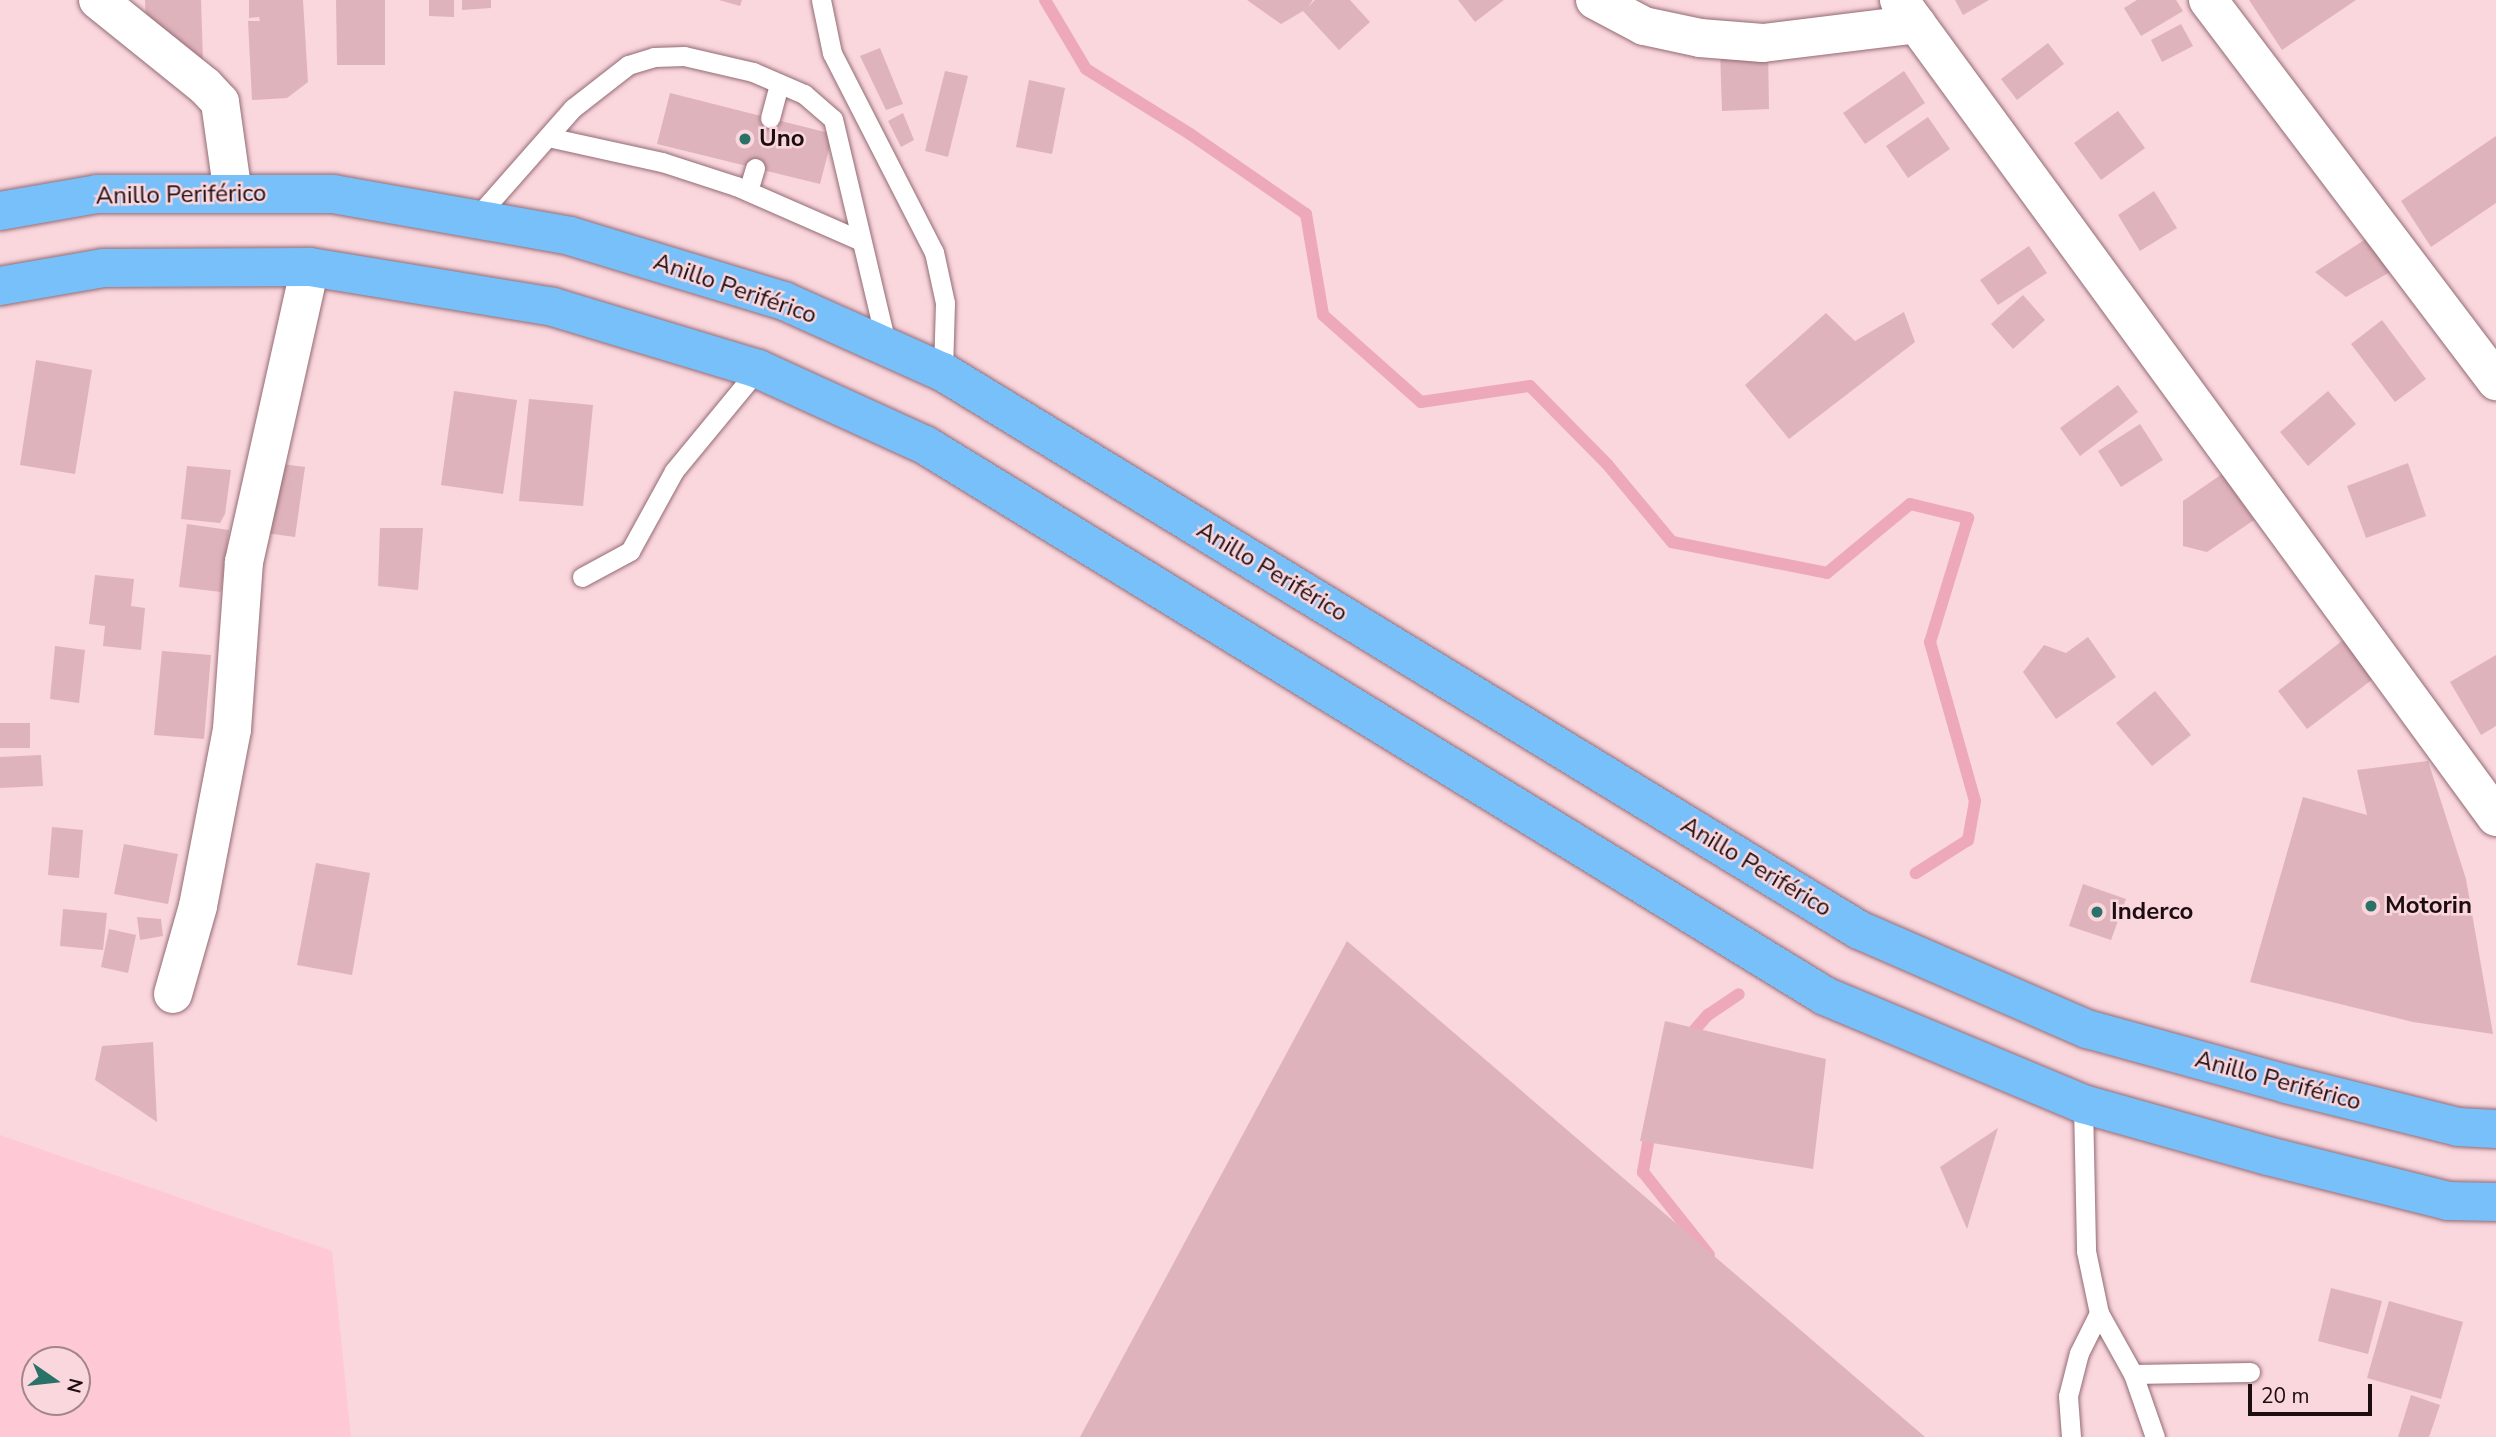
<!DOCTYPE html>
<html>
<head>
<meta charset="utf-8">
<style>
  body { margin:0 }
  #map { position:relative; width:2496px; height:1437px; overflow:hidden; background:#fad6dd; font-family:"Nunito Sans",sans-serif }
  div>[style] { position:absolute }
  .built>* { inset:0; background:#fec9d4 }
  .stream>* { height:12px; margin:-6px; padding:0 6px; transform-origin:6px; border-radius:6px; background:#eda9b9 }
  .building>* { inset:0; background:#dfb3bc }
  .roads { filter:drop-shadow(0 0 2px #936b74) drop-shadow(0 0 2px #936b74) }
  .lane>* { height:19px; margin:-9.5px; padding:0 9.5px; transform-origin:9.5px; border-radius:9.5px; background:#fff }
  .street>* { height:38px; margin:-19px; padding:0 19px; transform-origin:19px; border-radius:19px; background:#fff }
  .highway>* { height:38px; margin:-19px; padding:0 19px; transform-origin:19px; border-radius:19px; background:#77c0f9 }
  .dots>* { width:19px; height:19px; translate:-50% -50%; box-sizing:border-box; border:4px solid #fad6dd; border-radius:50% }
  span { translate:-50% -50%; white-space:nowrap; text-align:center; line-height:1.15; -webkit-text-stroke:5px #fad6dd; paint-order:stroke }
  .poi-label { font-size:24px; color:#1b0d10; font-weight:700 }
  .left { translate:0 -50%; text-align:left }
  .street-label { font-size:24px; color:#1b0d10 }
  .north { position:absolute; left:21px; top:1346px; width:70px; height:70px; box-sizing:border-box; background:#fad6dd; border:2px solid #a1868b; border-radius:50%; rotate:104deg; font-size:19px; font-weight:700; line-height:28px; text-align:center; color:#1b0d10 }
  .north::after { content:''; display:block; margin:auto; width:24px; height:32px; background:#2a7168; clip-path:polygon(50% 0,100% 100%,50% 72%,0 100%) }
  .scale { position:absolute; left:2248px; top:1384px; width:124px; height:32px; box-sizing:border-box; border:4px solid #1b0d10; border-top:0; padding-left:9px; font-size:21px; line-height:24px; white-space:nowrap; color:#1b0d10; -webkit-text-stroke:5px #fad6dd; paint-order:stroke }
</style>
</head>
<body>
<div id="map">
  <div class="built">
    <i style="clip-path:polygon(evenodd,0 1135px,332px 1251px,351px 1437px,0 1437px,0 1135px,35px 1360px,77px 1360px,77px 1402px,35px 1402px,35px 1360px)"></i>
  </div>
  <div class="stream">
    <i style="left:1045px;top:0;width:80px;rotate:59.3deg"></i>
    <i style="left:1086px;top:69px;width:123px;rotate:32deg"></i>
    <i style="left:1190px;top:134px;width:141px;rotate:34.6deg"></i>
    <i style="left:1306px;top:214px;width:102px;rotate:80.4deg"></i>
    <i style="left:1323px;top:315px;width:131px;rotate:41.6deg"></i>
    <i style="left:1421px;top:402px;width:110px;rotate:-8.4deg"></i>
    <i style="left:1530px;top:386px;width:110px;rotate:45.4deg"></i>
    <i style="left:1607px;top:464px;width:102px;rotate:50.2deg"></i>
    <i style="left:1672px;top:542px;width:158px;rotate:11.3deg"></i>
    <i style="left:1827px;top:573px;width:108px;rotate:-39.7deg"></i>
    <i style="left:1910px;top:504px;width:60px;rotate:13.6deg"></i>
    <i style="left:1968px;top:518px;width:130px;rotate:107deg"></i>
    <i style="left:1930px;top:642px;width:165px;rotate:74.2deg"></i>
    <i style="left:1975px;top:801px;width:40px;rotate:100deg"></i>
    <i style="left:1968px;top:840px;width:62px;rotate:147.6deg"></i>
    <i style="left:1685px;top:1041px;width:35px;rotate:-49deg"></i>
    <i style="left:1708px;top:1015px;width:37px;rotate:-34deg"></i>
    <i style="left:1651px;top:1126px;width:47px;rotate:99.9deg"></i>
    <i style="left:1643px;top:1172px;width:106px;rotate:51.5deg"></i>
  </div>
  <div class="building">
    <i style="clip-path:polygon(145px 0,201px 0,203px 62px,146px 25px)"></i>
    <i style="clip-path:polygon(249px 0,303px 0,308px 82px,287px 98px,252px 100px,248px 21px,260px 21px,259px 17px,249px 18px)"></i>
    <i style="clip-path:polygon(336px 0,385px 0,385px 65px,337px 65px)"></i>
    <i style="clip-path:polygon(429px 0,454px 0,454px 17px,429px 16px)"></i>
    <i style="clip-path:polygon(462px 0,491px 0,491px 8px,462px 10px)"></i>
    <i style="clip-path:polygon(719px 0,742px 0,740px 6px)"></i>
    <i style="clip-path:polygon(1247px 0,1313px 0,1308px 7px,1315px 0,1350px 0,1370px 22px,1339px 50px,1303px 11px,1281px 24px)"></i>
    <i style="clip-path:polygon(1458px 0,1504px 0,1475px 22px)"></i>
    <i style="clip-path:polygon(1955px 0,1989px 0,1963px 15px)"></i>
    <i style="clip-path:polygon(2137px 0,2176px 0,2183px 11px,2141px 36px,2124px 8px)"></i>
    <i style="clip-path:polygon(2249px 0,2356px 0,2282px 50px)"></i>
    <i style="clip-path:polygon(2181px 24px,2193px 46px,2162px 62px,2151px 40px)"></i>
    <i style="clip-path:polygon(2048px 43px,2064px 64px,2017px 100px,2001px 79px)"></i>
    <i style="clip-path:polygon(880px 48px,903px 104px,886px 110px,860px 56px)"></i>
    <i style="clip-path:polygon(1768px 49px,1769px 109px,1722px 111px,1720px 50px)"></i>
    <i style="clip-path:polygon(945px 71px,968px 76px,948px 157px,925px 151px)"></i>
    <i style="clip-path:polygon(1904px 71px,1925px 103px,1865px 144px,1843px 113px)"></i>
    <i style="clip-path:polygon(1029px 80px,1065px 88px,1052px 154px,1016px 147px)"></i>
    <i style="clip-path:polygon(670px 93px,833px 134px,820px 184px,657px 144px)"></i>
    <i style="clip-path:polygon(2118px 111px,2145px 148px,2101px 180px,2074px 143px)"></i>
    <i style="clip-path:polygon(903px 113px,914px 140px,901px 147px,888px 121px)"></i>
    <i style="clip-path:polygon(1928px 117px,1950px 149px,1908px 178px,1886px 146px)"></i>
    <i style="clip-path:polygon(2496px 136px,2496px 203px,2431px 247px,2401px 201px)"></i>
    <i style="clip-path:polygon(2154px 191px,2177px 228px,2140px 251px,2118px 215px)"></i>
    <i style="clip-path:polygon(2369px 237px,2392px 271px,2346px 297px,2315px 272px)"></i>
    <i style="clip-path:polygon(2029px 246px,2047px 273px,1998px 305px,1980px 280px)"></i>
    <i style="clip-path:polygon(2023px 295px,2045px 320px,2013px 349px,1991px 324px)"></i>
    <i style="clip-path:polygon(1904px 312px,1915px 342px,1789px 439px,1745px 385px,1826px 313px,1855px 341px)"></i>
    <i style="clip-path:polygon(2382px 320px,2426px 379px,2395px 402px,2351px 344px)"></i>
    <i style="clip-path:polygon(36px 360px,92px 370px,75px 474px,20px 465px)"></i>
    <i style="clip-path:polygon(2118px 385px,2138px 412px,2080px 456px,2060px 428px)"></i>
    <i style="clip-path:polygon(454px 391px,517px 400px,503px 494px,441px 485px)"></i>
    <i style="clip-path:polygon(2328px 391px,2356px 424px,2308px 466px,2280px 432px)"></i>
    <i style="clip-path:polygon(529px 399px,593px 405px,583px 506px,519px 501px)"></i>
    <i style="clip-path:polygon(2140px 424px,2163px 460px,2121px 487px,2098px 451px)"></i>
    <i style="clip-path:polygon(267px 462px,305px 467px,295px 537px,258px 532px)"></i>
    <i style="clip-path:polygon(2408px 463px,2426px 516px,2366px 538px,2347px 486px)"></i>
    <i style="clip-path:polygon(187px 466px,231px 470px,225px 514px,220px 523px,181px 519px)"></i>
    <i style="clip-path:polygon(2222px 474px,2254px 520px,2207px 552px,2183px 546px,2183px 501px)"></i>
    <i style="clip-path:polygon(187px 524px,229px 530px,221px 592px,179px 587px)"></i>
    <i style="clip-path:polygon(380px 528px,423px 528px,418px 590px,378px 586px)"></i>
    <i style="clip-path:polygon(95px 575px,134px 579px,131px 606px,145px 608px,141px 650px,103px 646px,105px 626px,89px 624px)"></i>
    <i style="clip-path:polygon(2088px 637px,2116px 677px,2056px 719px,2023px 672px,2044px 645px,2066px 653px)"></i>
    <i style="clip-path:polygon(2347px 637px,2377px 676px,2307px 729px,2278px 691px)"></i>
    <i style="clip-path:polygon(55px 646px,85px 650px,79px 703px,50px 699px)"></i>
    <i style="clip-path:polygon(162px 651px,211px 655px,204px 739px,154px 735px)"></i>
    <i style="clip-path:polygon(2496px 655px,2496px 726px,2481px 735px,2450px 682px)"></i>
    <i style="clip-path:polygon(2155px 691px,2191px 735px,2152px 766px,2116px 723px)"></i>
    <i style="clip-path:polygon(0 723px,30px 723px,30px 748px,0 748px)"></i>
    <i style="clip-path:polygon(41px 755px,43px 786px,0 788px,0 757px)"></i>
    <i style="clip-path:polygon(2428px 761px,2466px 879px,2493px 1034px,2413px 1022px,2250px 982px,2303px 797px,2367px 815px,2357px 770px)"></i>
    <i style="clip-path:polygon(52px 827px,83px 830px,79px 878px,48px 875px)"></i>
    <i style="clip-path:polygon(124px 844px,178px 854px,168px 904px,114px 894px)"></i>
    <i style="clip-path:polygon(316px 863px,370px 873px,352px 975px,297px 965px)"></i>
    <i style="clip-path:polygon(2083px 884px,2126px 899px,2111px 940px,2069px 926px)"></i>
    <i style="clip-path:polygon(63px 909px,107px 913px,103px 950px,60px 946px)"></i>
    <i style="clip-path:polygon(137px 917px,161px 919px,163px 936px,140px 940px)"></i>
    <i style="clip-path:polygon(109px 929px,136px 935px,128px 973px,101px 967px)"></i>
    <i style="clip-path:polygon(1347px 941px,1925px 1437px,1080px 1437px)"></i>
    <i style="clip-path:polygon(1665px 1021px,1826px 1059px,1813px 1169px,1640px 1141px)"></i>
    <i style="clip-path:polygon(153px 1042px,157px 1122px,95px 1080px,102px 1046px)"></i>
    <i style="clip-path:polygon(1998px 1128px,1967px 1229px,1940px 1167px)"></i>
    <i style="clip-path:polygon(2331px 1288px,2382px 1301px,2368px 1354px,2318px 1341px)"></i>
    <i style="clip-path:polygon(2389px 1301px,2463px 1322px,2441px 1399px,2367px 1378px)"></i>
    <i style="clip-path:polygon(2411px 1395px,2440px 1405px,2429px 1437px,2398px 1437px)"></i>
  </div>
  <div class="roads">
    <div class="lane">
      <i style="left:821px;top:0;width:54px;rotate:78.3deg"></i>
      <i style="left:832px;top:53px;width:224px;rotate:62.9deg"></i>
      <i style="left:934px;top:252px;width:52px;rotate:77.8deg"></i>
      <i style="left:945px;top:303px;width:69px;rotate:91.7deg"></i>
      <i style="left:770px;top:118px;width:35px;rotate:-75deg"></i>
      <i style="left:548px;top:137px;width:117px;rotate:12.4deg"></i>
      <i style="left:662px;top:162px;width:78px;rotate:18deg"></i>
      <i style="left:736px;top:186px;width:137px;rotate:23.7deg"></i>
      <i style="left:748px;top:191px;width:24px;rotate:-73deg"></i>
      <i style="left:475px;top:219px;width:148px;rotate:-48.6deg"></i>
      <i style="left:573px;top:108px;width:70px;rotate:-38deg"></i>
      <i style="left:628px;top:65px;width:27px;rotate:-17deg"></i>
      <i style="left:654px;top:57px;width:30px;rotate:-2deg"></i>
      <i style="left:684px;top:56px;width:71px;rotate:13.1deg"></i>
      <i style="left:753px;top:72px;width:56px;rotate:23.3deg"></i>
      <i style="left:804px;top:94px;width:38px;rotate:41deg"></i>
      <i style="left:833px;top:119px;width:234px;rotate:76.7deg"></i>
      <i style="left:582px;top:577px;width:55px;rotate:-28.4deg"></i>
      <i style="left:630px;top:551px;width:91px;rotate:-61.2deg"></i>
      <i style="left:674px;top:471px;width:132px;rotate:-50.5deg"></i>
      <i style="left:2083px;top:1104px;width:147px;rotate:88.8deg"></i>
      <i style="left:2086px;top:1251px;width:63px;rotate:78.2deg"></i>
      <i style="left:2099px;top:1313px;width:70px;rotate:60.9deg"></i>
      <i style="left:2133px;top:1374px;width:67px;rotate:70.8deg"></i>
      <i style="left:2133px;top:1374px;width:117px;rotate:-1deg"></i>
      <i style="left:2071px;top:1437px;width:41px;rotate:-94.2deg"></i>
      <i style="left:2068px;top:1396px;width:44px;rotate:-75.7deg"></i>
      <i style="left:2079px;top:1353px;width:45px;rotate:-63.4deg"></i>
    </div>
    <div class="street">
      <i style="left:98px;top:0;width:137px;rotate:38.8deg"></i>
      <i style="left:205px;top:86px;width:22px;rotate:47deg"></i>
      <i style="left:220px;top:102px;width:93px;rotate:82deg"></i>
      <i style="left:1595px;top:0;width:55px;rotate:28deg"></i>
      <i style="left:1644px;top:26px;width:57px;rotate:12.1deg"></i>
      <i style="left:1700px;top:38px;width:63px;rotate:4.5deg"></i>
      <i style="left:1763px;top:43px;width:155px;rotate:-7deg"></i>
      <i style="left:1899px;top:0;width:1012px;rotate:53.84deg"></i>
      <i style="left:2208px;top:0;width:478px;rotate:52.9deg"></i>
      <i style="left:173px;top:994px;width:91px;rotate:-74.1deg"></i>
      <i style="left:198px;top:906px;width:180px;rotate:-79.1deg"></i>
      <i style="left:232px;top:729px;width:167px;rotate:-85.9deg"></i>
      <i style="left:244px;top:562px;width:302px;rotate:-77.4deg"></i>
    </div>
    <div class="highway">
      <i style="left:0;top:211px;width:98px;rotate:-9.9deg"></i>
      <i style="left:97px;top:194px;width:236px"></i>
      <i style="left:333px;top:194px;width:241px;rotate:10deg"></i>
      <i style="left:570px;top:236px;width:224px;rotate:16.9deg"></i>
      <i style="left:784px;top:301px;width:174px;rotate:24.1deg"></i>
      <i style="left:943px;top:372px;width:1073px;rotate:31.35deg"></i>
      <i style="left:1859px;top:930px;width:249px;rotate:23.5deg"></i>
      <i style="left:2087px;top:1029px;width:206px;rotate:15.4deg"></i>
      <i style="left:2286px;top:1084px;width:177px;rotate:14deg"></i>
      <i style="left:2458px;top:1127px;width:38px;rotate:3deg"></i>
      <i style="left:0;top:286px;width:105px;rotate:-9.9deg"></i>
      <i style="left:103px;top:268px;width:207px;rotate:-0.3deg"></i>
      <i style="left:310px;top:267px;width:246px;rotate:9.3deg"></i>
      <i style="left:553px;top:307px;width:214px;rotate:16.8deg"></i>
      <i style="left:758px;top:369px;width:183px;rotate:24.5deg"></i>
      <i style="left:925px;top:445px;width:1055px;rotate:31.48deg"></i>
      <i style="left:1825px;top:996px;width:280px;rotate:22.7deg"></i>
      <i style="left:2083px;top:1104px;width:192px;rotate:15.7deg"></i>
      <i style="left:2268px;top:1156px;width:186px;rotate:14deg"></i>
      <i style="left:2448px;top:1201px;width:48px;rotate:1.2deg"></i>
    </div>
  </div>
  <div class="dots">
    <i style="left:745px;top:139px;background:#2a7168"></i>
    <i style="left:2371px;top:906px;background:#2a7168"></i>
    <i style="left:2097px;top:912px;background:#2a7168"></i>
  </div>
  <div class="poi-label">
    <span class="left" style="left:759px;top:139px">Uno</span>
    <span class="left" style="left:2385px;top:906px">Motorin</span>
    <span class="left" style="left:2111px;top:912px">Inderco</span>
  </div>
  <div class="street-label">
    <span style="left:181px;top:195px;rotate:-1deg">Anillo Periférico</span>
    <span style="left:735px;top:289px;rotate:19deg">Anillo Periférico</span>
    <span style="left:1272px;top:572px;rotate:31deg">Anillo Periférico</span>
    <span style="left:1756px;top:867px;rotate:31deg">Anillo Periférico</span>
    <span style="left:2278px;top:1081px;rotate:15deg">Anillo Periférico</span>
  </div>
  <div class="north">N</div>
  <div class="scale">20 m</div>
</div>
</body>
</html>
